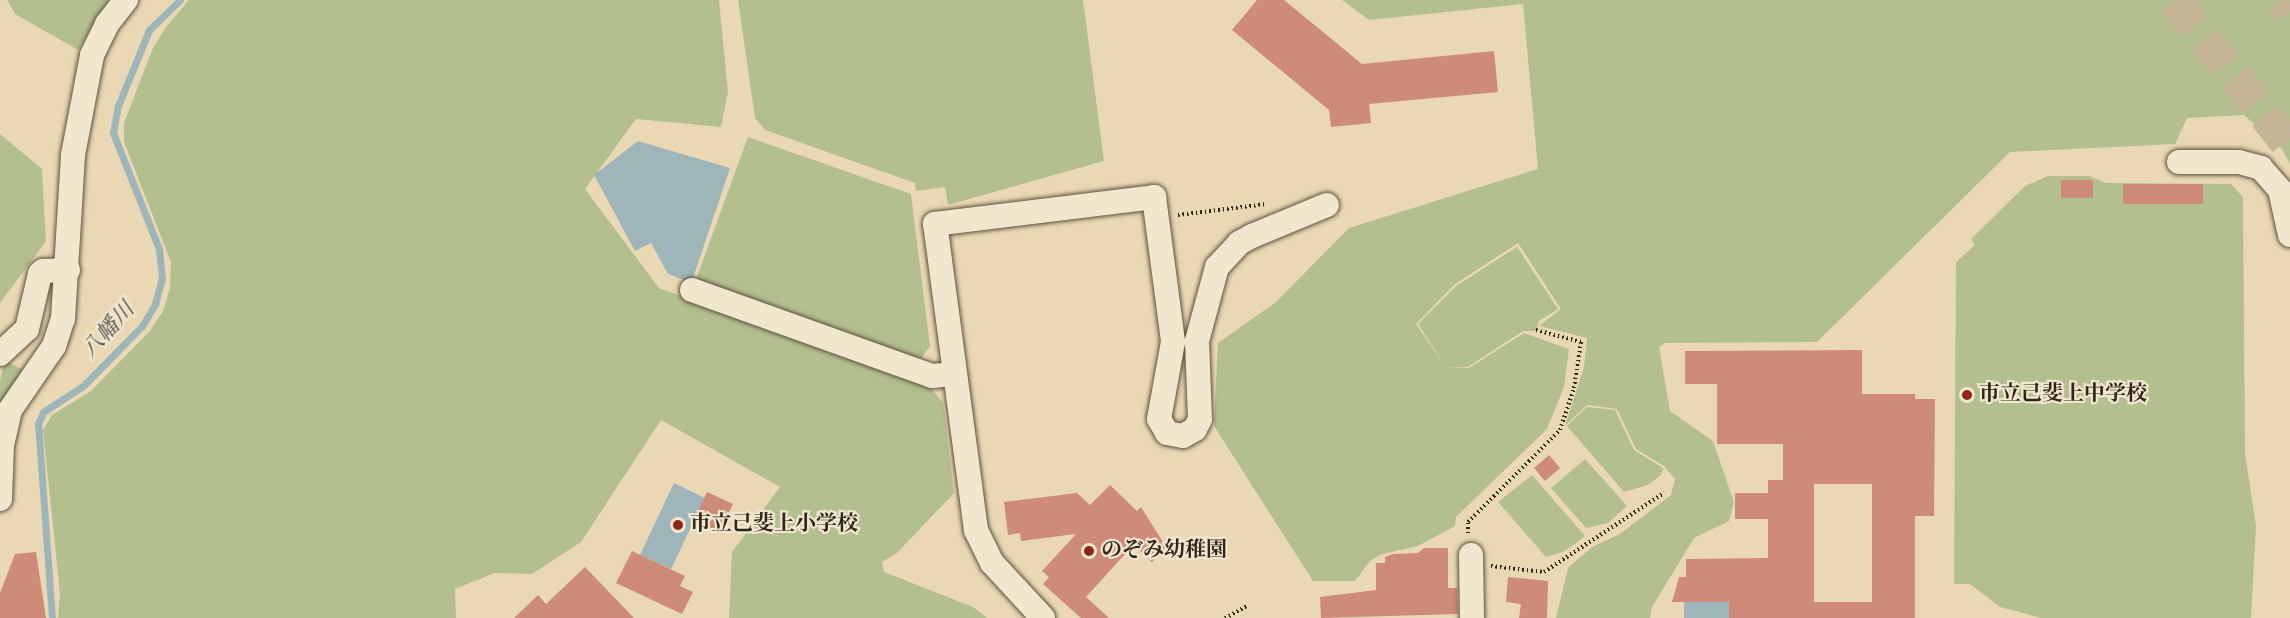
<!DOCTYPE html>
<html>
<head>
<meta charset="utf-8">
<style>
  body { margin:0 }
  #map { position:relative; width:2290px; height:618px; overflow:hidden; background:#ead8b4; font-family:Vollkorn,"Noto Serif JP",serif }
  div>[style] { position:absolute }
  .green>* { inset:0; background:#b4bf90 }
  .water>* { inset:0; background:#9eb6b9 }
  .stream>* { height:7px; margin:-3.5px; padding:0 3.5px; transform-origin:3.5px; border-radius:3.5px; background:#9eb6b9 }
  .building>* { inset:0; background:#ce8b78 }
  .highway-tunnel>* { height:33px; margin-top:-16.5px; transform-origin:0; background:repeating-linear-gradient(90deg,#c5b495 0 33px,transparent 0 49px) }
  .path>* { height:4px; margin-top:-2px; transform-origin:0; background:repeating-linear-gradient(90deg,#2f2518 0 1.5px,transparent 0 4.5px) }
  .roads { filter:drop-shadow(0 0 2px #5e523f) drop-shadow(0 0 2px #5e523f) }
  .minor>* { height:24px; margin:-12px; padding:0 12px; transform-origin:12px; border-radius:12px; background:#f1e6ce }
  .dots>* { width:16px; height:16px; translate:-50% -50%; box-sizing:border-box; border:3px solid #f1e6ce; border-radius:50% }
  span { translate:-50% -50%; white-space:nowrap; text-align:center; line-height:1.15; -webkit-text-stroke:4.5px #f1e6ce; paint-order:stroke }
  .poi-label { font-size:21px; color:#2f2518; font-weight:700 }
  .left { translate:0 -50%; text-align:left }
  .water-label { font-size:22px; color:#505048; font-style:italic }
</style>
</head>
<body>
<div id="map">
  <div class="green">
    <i style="clip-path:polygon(7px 0,109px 0,78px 50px,15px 14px)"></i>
    <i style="clip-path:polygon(189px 0,719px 0,728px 92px,721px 127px,636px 119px,585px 189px,659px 288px,928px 384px,943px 403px,954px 493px,897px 553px,882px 562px,884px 572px,973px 607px,987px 618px,729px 618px,732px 552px,780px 487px,661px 420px,581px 542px,532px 574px,495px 573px,455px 589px,456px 618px,58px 618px,60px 593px,43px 430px,52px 415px,91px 391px,150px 331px,163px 311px,170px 288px,171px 262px,124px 142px,124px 123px,153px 48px,166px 27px)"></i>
    <i style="clip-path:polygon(738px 0,1083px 0,1104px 161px,948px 205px,945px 187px,916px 191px,915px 183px,765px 130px,755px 118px)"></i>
    <i style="clip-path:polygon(1342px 0,2290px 0,2290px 164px,2282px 149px,2244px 115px,2187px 118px,2175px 144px,2010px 152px,1817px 342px,1665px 343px,1659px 347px,1670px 411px,1713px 441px,1734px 502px,1729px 521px,1694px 538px,1652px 607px,1650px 618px,1556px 618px,1568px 568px,1592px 547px,1620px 534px,1671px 495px,1675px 479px,1664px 466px,1636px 449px,1617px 409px,1587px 405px,1565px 426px,1584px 367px,1587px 338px,1539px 326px,1561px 309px,1518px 243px,1455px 284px,1416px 324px,1445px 366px,1418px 324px,1456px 286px,1517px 247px,1558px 309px,1539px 321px,1536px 331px,1523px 331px,1468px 367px,1446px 368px,1469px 368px,1524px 333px,1569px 349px,1564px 387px,1547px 429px,1456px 517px,1455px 526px,1418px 546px,1382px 554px,1370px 561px,1355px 581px,1313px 581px,1214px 426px,1218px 343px,1275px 303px,1349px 228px,1538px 169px,1523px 4px,1369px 20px)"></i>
    <i style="clip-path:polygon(0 134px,42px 169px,46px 241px,0 303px)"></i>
    <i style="clip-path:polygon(748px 137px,911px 194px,930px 346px,920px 360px,695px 282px)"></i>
    <i style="clip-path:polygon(2048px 176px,2089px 176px,2106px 183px,2231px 184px,2243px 197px,2245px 453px,2256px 526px,2251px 618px,2041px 618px,2000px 607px,1970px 584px,1954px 584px,1956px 262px,1975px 245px,1971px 239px,2025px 186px)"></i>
    <i style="clip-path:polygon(5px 361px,23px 370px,0 408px,0 380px)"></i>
    <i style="clip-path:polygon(1587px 407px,1615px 410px,1634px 450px,1663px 468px,1661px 475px,1648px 485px,1624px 492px,1567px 426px)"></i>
    <i style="clip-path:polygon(1585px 459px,1627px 506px,1608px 523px,1586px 528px,1551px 488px)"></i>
    <i style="clip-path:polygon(1532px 475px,1585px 536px,1565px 551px,1546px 557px,1498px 502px)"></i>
  </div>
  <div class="water">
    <i style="clip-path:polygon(638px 141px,730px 168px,693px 278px,687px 281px,668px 274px,651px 243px,635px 251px,594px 175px)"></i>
    <i style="clip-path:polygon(674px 483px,705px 498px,671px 569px,640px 555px)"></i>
    <i style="clip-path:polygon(1684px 602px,1729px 602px,1729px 618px,1684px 618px)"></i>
  </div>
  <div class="stream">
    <i style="left:52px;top:618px;width:195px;rotate:-94.1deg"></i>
    <i style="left:38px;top:424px;width:13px;rotate:-67deg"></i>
    <i style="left:43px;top:412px;width:48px;rotate:-33deg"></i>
    <i style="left:83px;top:386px;width:84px;rotate:-45.5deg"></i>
    <i style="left:142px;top:326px;width:26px;rotate:-59deg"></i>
    <i style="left:155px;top:304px;width:27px;rotate:-75deg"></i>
    <i style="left:162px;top:278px;width:29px;rotate:-96deg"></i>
    <i style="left:159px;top:249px;width:125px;rotate:-111.6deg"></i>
    <i style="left:113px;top:133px;width:27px;rotate:-80deg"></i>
    <i style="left:118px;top:106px;width:82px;rotate:-67.8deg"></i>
    <i style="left:149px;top:30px;width:43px;rotate:-44.1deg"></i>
  </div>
  <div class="building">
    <i style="clip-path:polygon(1257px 0,1284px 0,1362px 64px,1494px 51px,1498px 92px,1369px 104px,1371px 123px,1331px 127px,1329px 110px,1232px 30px)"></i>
    <i style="clip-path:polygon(2061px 180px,2093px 180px,2093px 198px,2061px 198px)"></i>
    <i style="clip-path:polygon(2123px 184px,2203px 184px,2203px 204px,2123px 204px)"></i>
    <i style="clip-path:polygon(evenodd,1862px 350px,1862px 394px,1915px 394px,1915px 399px,1935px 399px,1934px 516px,1915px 516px,1915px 618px,1729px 618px,1729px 602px,1672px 602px,1679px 577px,1686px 577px,1686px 559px,1768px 558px,1768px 519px,1735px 519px,1735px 493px,1768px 493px,1768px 480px,1783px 480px,1783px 444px,1717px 444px,1717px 384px,1685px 384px,1685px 351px,1862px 350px,1814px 484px,1872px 484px,1872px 602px,1814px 602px,1814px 484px)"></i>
    <i style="clip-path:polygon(1549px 455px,1560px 468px,1545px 481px,1534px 468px)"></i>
    <i style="clip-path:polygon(1110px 485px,1137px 511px,1141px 507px,1166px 547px,1152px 562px,1136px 547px,1127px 552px,1086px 597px,1109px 618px,1081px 618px,1043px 584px,1049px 577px,1042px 571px,1076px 534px,1021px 541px,1020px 533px,1008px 535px,1004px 502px,1077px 493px,1090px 505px)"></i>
    <i style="clip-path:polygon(707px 492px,733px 504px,720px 532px,694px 520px)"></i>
    <i style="clip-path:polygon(1424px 548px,1448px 548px,1448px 588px,1457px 588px,1458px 614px,1321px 618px,1320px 597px,1376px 590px,1376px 563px,1385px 563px,1385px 557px,1393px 554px,1418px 553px)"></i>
    <i style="clip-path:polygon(632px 551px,685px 576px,680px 586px,693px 592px,682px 614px,616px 583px)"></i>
    <i style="clip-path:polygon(36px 552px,46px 618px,0 618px,0 593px,15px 554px)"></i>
    <i style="clip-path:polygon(585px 567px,634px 618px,514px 618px,538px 595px,546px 604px)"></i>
    <i style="clip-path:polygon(1508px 577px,1548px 581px,1547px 618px,1519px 618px,1521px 604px,1506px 602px)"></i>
  </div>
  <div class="highway-tunnel">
    <i style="left:2174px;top:0;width:187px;rotate:51.7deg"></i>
    <i style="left:2281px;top:0;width:14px;rotate:51deg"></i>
  </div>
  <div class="path">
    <i style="left:1178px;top:215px;width:89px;rotate:-7.1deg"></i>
    <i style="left:1468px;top:533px;width:11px;rotate:-90deg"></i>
    <i style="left:1468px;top:522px;width:130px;rotate:-45deg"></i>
    <i style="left:1560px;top:430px;width:44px;rotate:-71.6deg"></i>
    <i style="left:1574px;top:388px;width:47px;rotate:-81.3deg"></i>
    <i style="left:1581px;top:342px;width:47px;rotate:-165.1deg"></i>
    <i style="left:1491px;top:566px;width:53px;rotate:6.5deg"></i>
    <i style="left:1544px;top:572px;width:144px;rotate:-33.4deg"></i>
    <i style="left:1225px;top:618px;width:25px;rotate:-29deg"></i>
  </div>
  <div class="roads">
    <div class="minor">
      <i style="left:2179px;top:162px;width:60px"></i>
      <i style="left:2239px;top:162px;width:23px;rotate:15deg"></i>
      <i style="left:2261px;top:168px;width:29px;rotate:49deg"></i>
      <i style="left:2280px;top:190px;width:46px;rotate:77.5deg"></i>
      <i style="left:692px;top:290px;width:255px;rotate:19.7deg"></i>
      <i style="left:932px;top:376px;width:21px;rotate:-5deg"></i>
      <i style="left:0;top:354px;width:37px;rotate:-43deg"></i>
      <i style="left:27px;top:329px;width:57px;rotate:-76.7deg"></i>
      <i style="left:40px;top:274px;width:4px;rotate:-45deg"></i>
      <i style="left:43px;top:271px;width:25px;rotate:-2deg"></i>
      <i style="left:0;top:499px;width:54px;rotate:-87.9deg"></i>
      <i style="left:2px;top:445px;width:36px;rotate:-77deg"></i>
      <i style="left:10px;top:410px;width:78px;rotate:-55.5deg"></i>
      <i style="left:54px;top:346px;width:28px;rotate:-72deg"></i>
      <i style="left:63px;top:319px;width:164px;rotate:-86.5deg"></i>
      <i style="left:73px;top:155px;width:102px;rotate:-79.2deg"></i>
      <i style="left:92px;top:55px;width:34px;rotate:-64deg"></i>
      <i style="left:107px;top:24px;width:31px;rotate:-52deg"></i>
      <i style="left:1471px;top:555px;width:63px;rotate:89.1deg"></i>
      <i style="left:1043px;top:618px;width:75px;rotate:-132.8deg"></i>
      <i style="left:992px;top:563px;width:37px;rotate:-116deg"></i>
      <i style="left:976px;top:530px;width:309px;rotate:-97.6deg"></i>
      <i style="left:935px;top:224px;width:221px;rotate:-7deg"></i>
      <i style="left:1154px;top:197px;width:146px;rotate:82.5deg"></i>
      <i style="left:1173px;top:342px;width:78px;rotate:100.3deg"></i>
      <i style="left:1159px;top:419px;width:16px;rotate:60deg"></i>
      <i style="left:1167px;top:433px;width:16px;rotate:11deg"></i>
      <i style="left:1183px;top:436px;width:14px;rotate:-30deg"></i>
      <i style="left:1195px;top:429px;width:11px;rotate:-63deg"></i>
      <i style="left:1200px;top:419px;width:78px;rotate:-92.2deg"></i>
      <i style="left:1197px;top:341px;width:77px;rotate:-74.9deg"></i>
      <i style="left:1217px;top:267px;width:33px;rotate:-47deg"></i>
      <i style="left:1239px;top:243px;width:15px;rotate:-28deg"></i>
      <i style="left:1252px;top:236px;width:81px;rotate:-22.5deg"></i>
    </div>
  </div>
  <div class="dots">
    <i style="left:1967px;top:395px;background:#8f2418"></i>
    <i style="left:678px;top:525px;background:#8f2418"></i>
    <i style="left:1089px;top:551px;background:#8f2418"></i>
  </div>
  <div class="poi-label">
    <span class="left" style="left:1979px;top:395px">市立己斐上中学校</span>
    <span class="left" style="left:690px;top:525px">市立己斐上小学校</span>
    <span class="left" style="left:1101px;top:551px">のぞみ幼稚園</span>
  </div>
  <div class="water-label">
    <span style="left:109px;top:331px;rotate:-48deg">八幡川</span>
  </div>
</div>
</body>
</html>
